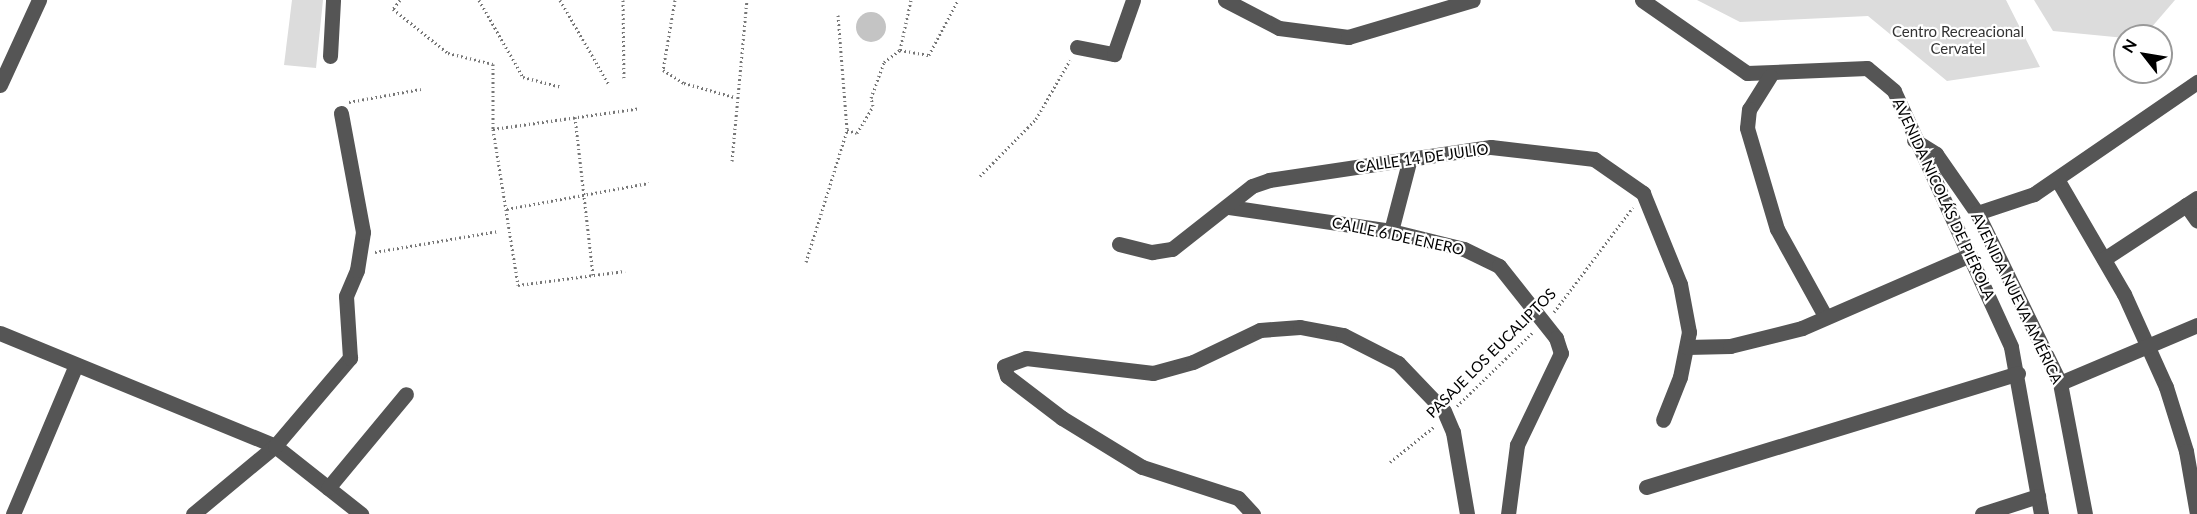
<!DOCTYPE html>
<html>
<head>
<meta charset="utf-8">
<style>
  body { margin:0 }
  #map { position:relative; width:2197px; height:514px; overflow:hidden; background:#fff; font-family:Lato,sans-serif }
  div>[style] { position:absolute }
  .green>* { inset:0; background:#dcdcdc }
  .building>* { inset:0; background:#c4c4c4 }
  .round { border-radius:50% }
  .path>* { height:3px; margin-top:-1.5px; transform-origin:0; background:repeating-linear-gradient(90deg,#777 0 1.5px,transparent 0 4.5px) }
  .minor>* { height:15px; margin:-7.5px; padding:0 7.5px; transform-origin:7.5px; border-radius:7.5px; background:#555 }
  span { translate:-50% -50%; white-space:nowrap; text-align:center; line-height:1.15; -webkit-text-stroke:4.5px #fff; paint-order:stroke }
  .park-label { font-size:15px; color:#333 }
  .street-label { font-size:15px; color:#000 }
  .north { position:absolute; left:2113px; top:24px; width:60px; height:60px; box-sizing:border-box; background:#fff; border:2px solid #999; border-radius:50%; rotate:301deg; font-size:16px; font-weight:700; line-height:24px; text-align:center; color:#000 }
  .north::after { content:''; display:block; margin:auto; width:21px; height:27px; background:#000; clip-path:polygon(50% 0,100% 100%,50% 72%,0 100%) }
</style>
</head>
<body>
<div id="map">
  <div class="green">
    <i style="clip-path:polygon(292px 0,323px 0,316px 68px,284px 65px)"></i>
    <i style="clip-path:polygon(1697px 0,2006px 0,2040px 67px,1947px 81px,1868px 16px,1740px 22px)"></i>
    <i style="clip-path:polygon(2034px 0,2175px 0,2144px 36px,2125px 38px,2053px 31px)"></i>
  </div>
  <div class="building">
    <i class="round" style="left:856px;top:12px;width:30px;height:30px"></i>
  </div>
  <div class="path">
    <i style="left:400px;top:0;width:11px;rotate:128deg"></i>
    <i style="left:393px;top:9px;width:70px;rotate:38.7deg"></i>
    <i style="left:448px;top:53px;width:46px;rotate:13.7deg"></i>
    <i style="left:493px;top:64px;width:65px;rotate:90deg"></i>
    <i style="left:493px;top:129px;width:158px;rotate:80.9deg"></i>
    <i style="left:518px;top:285px;width:108px;rotate:-7.5deg"></i>
    <i style="left:479px;top:0;width:89px;rotate:60.3deg"></i>
    <i style="left:523px;top:77px;width:40px;rotate:14.4deg"></i>
    <i style="left:560px;top:0;width:98px;rotate:60deg"></i>
    <i style="left:623px;top:0;width:78px;rotate:89.3deg"></i>
    <i style="left:675px;top:0;width:71px;rotate:99.7deg"></i>
    <i style="left:663px;top:70px;width:25px;rotate:32deg"></i>
    <i style="left:684px;top:83px;width:52px;rotate:15.6deg"></i>
    <i style="left:838px;top:15px;width:115px;rotate:85.5deg"></i>
    <i style="left:900px;top:50px;width:29px;rotate:10deg"></i>
    <i style="left:929px;top:55px;width:62px;rotate:-62.2deg"></i>
    <i style="left:349px;top:102px;width:73px;rotate:-10.2deg"></i>
    <i style="left:575px;top:117px;width:159px;rotate:83.5deg"></i>
    <i style="left:493px;top:129px;width:148px;rotate:-8.1deg"></i>
    <i style="left:732px;top:161px;width:162px;rotate:-84.7deg"></i>
    <i style="left:980px;top:176px;width:80px;rotate:-45.5deg"></i>
    <i style="left:1036px;top:119px;width:68px;rotate:-60deg"></i>
    <i style="left:507px;top:209px;width:144px;rotate:-10.4deg"></i>
    <i style="left:375px;top:252px;width:125px;rotate:-9.7deg"></i>
    <i style="left:806px;top:262px;width:138px;rotate:-72.7deg"></i>
    <i style="left:847px;top:130px;width:10px;rotate:17deg"></i>
    <i style="left:857px;top:133px;width:31px;rotate:-59deg"></i>
    <i style="left:873px;top:106px;width:8px;rotate:-104deg"></i>
    <i style="left:871px;top:98px;width:38px;rotate:-70deg"></i>
    <i style="left:884px;top:62px;width:20px;rotate:-37deg"></i>
    <i style="left:900px;top:50px;width:51px;rotate:-77.6deg"></i>
    <i style="left:1554px;top:312px;width:131px;rotate:-53deg"></i>
    <i style="left:1457px;top:406px;width:107px;rotate:-44.2deg"></i>
    <i style="left:1390px;top:462px;width:58px;rotate:-38.7deg"></i>
  </div>
  <div class="minor">
    <i style="left:1225px;top:0;width:61px;rotate:27.4deg"></i>
    <i style="left:1279px;top:28px;width:70px;rotate:7.4deg"></i>
    <i style="left:1348px;top:37px;width:130px;rotate:-16.5deg"></i>
    <i style="left:1642px;top:0;width:128px;rotate:34.8deg"></i>
    <i style="left:1747px;top:73px;width:120px;rotate:-2.4deg"></i>
    <i style="left:1867px;top:68px;width:35px;rotate:40deg"></i>
    <i style="left:1894px;top:91px;width:281px;rotate:65.4deg"></i>
    <i style="left:2011px;top:347px;width:170px;rotate:79.8deg"></i>
    <i style="left:1077px;top:47px;width:38px;rotate:11deg"></i>
    <i style="left:1114px;top:54px;width:57px;rotate:-70.6deg"></i>
    <i style="left:330px;top:56px;width:56px;rotate:-86.9deg"></i>
    <i style="left:1770px;top:76px;width:39px;rotate:122deg"></i>
    <i style="left:1749px;top:109px;width:19px;rotate:96deg"></i>
    <i style="left:1747px;top:128px;width:105px;rotate:73.5deg"></i>
    <i style="left:1777px;top:229px;width:99px;rotate:61.1deg"></i>
    <i style="left:0;top:85px;width:94px;rotate:-65.4deg"></i>
    <i style="left:1914px;top:140px;width:26px;rotate:32deg"></i>
    <i style="left:1936px;top:154px;width:72px;rotate:55.2deg"></i>
    <i style="left:1977px;top:213px;width:189px;rotate:64deg"></i>
    <i style="left:2060px;top:383px;width:133px;rotate:79.2deg"></i>
    <i style="left:2057px;top:179px;width:133px;rotate:59.8deg"></i>
    <i style="left:2124px;top:294px;width:102px;rotate:65.7deg"></i>
    <i style="left:2166px;top:387px;width:67px;rotate:72.6deg"></i>
    <i style="left:2186px;top:451px;width:64px;rotate:80.1deg"></i>
    <i style="left:2186px;top:205px;width:19px;rotate:55deg"></i>
    <i style="left:1229px;top:207px;width:164px;rotate:8.4deg"></i>
    <i style="left:1391px;top:231px;width:75px;rotate:13.9deg"></i>
    <i style="left:1464px;top:249px;width:39px;rotate:26deg"></i>
    <i style="left:1499px;top:266px;width:92px;rotate:51.6deg"></i>
    <i style="left:1556px;top:338px;width:16px;rotate:72deg"></i>
    <i style="left:1561px;top:353px;width:102px;rotate:115.6deg"></i>
    <i style="left:1517px;top:445px;width:70px;rotate:97.4deg"></i>
    <i style="left:1977px;top:213px;width:60px;rotate:-18.4deg"></i>
    <i style="left:2034px;top:194px;width:198px;rotate:-34.5deg"></i>
    <i style="left:1391px;top:231px;width:71px;rotate:-75.4deg"></i>
    <i style="left:1119px;top:244px;width:34px;rotate:14deg"></i>
    <i style="left:1152px;top:252px;width:20px;rotate:-9deg"></i>
    <i style="left:1172px;top:249px;width:102px;rotate:-38.2deg"></i>
    <i style="left:1252px;top:186px;width:18px;rotate:-19deg"></i>
    <i style="left:1269px;top:180px;width:224px;rotate:-8.5deg"></i>
    <i style="left:1491px;top:147px;width:104px;rotate:6.6deg"></i>
    <i style="left:1594px;top:159px;width:60px;rotate:34.8deg"></i>
    <i style="left:1643px;top:193px;width:98px;rotate:67.9deg"></i>
    <i style="left:1680px;top:284px;width:49px;rotate:79.4deg"></i>
    <i style="left:1689px;top:332px;width:46px;rotate:101.3deg"></i>
    <i style="left:1680px;top:377px;width:46px;rotate:111.6deg"></i>
    <i style="left:2104px;top:259px;width:111px;rotate:-33.3deg"></i>
    <i style="left:0;top:333px;width:297px;rotate:22.3deg"></i>
    <i style="left:275px;top:446px;width:110px;rotate:38.3deg"></i>
    <i style="left:1687px;top:347px;width:43px;rotate:-1.3deg"></i>
    <i style="left:1730px;top:346px;width:74px;rotate:-14deg"></i>
    <i style="left:1802px;top:328px;width:183px;rotate:-23.5deg"></i>
    <i style="left:2060px;top:383px;width:149px;rotate:-22.9deg"></i>
    <i style="left:1646px;top:487px;width:389px;rotate:-17deg"></i>
    <i style="left:328px;top:488px;width:122px;rotate:-50.3deg"></i>
    <i style="left:13px;top:514px;width:162px;rotate:-67.1deg"></i>
    <i style="left:193px;top:514px;width:107px;rotate:-39.7deg"></i>
    <i style="left:275px;top:446px;width:116px;rotate:-49.6deg"></i>
    <i style="left:350px;top:358px;width:62px;rotate:-93.7deg"></i>
    <i style="left:346px;top:296px;width:28px;rotate:-67deg"></i>
    <i style="left:357px;top:270px;width:38px;rotate:-81deg"></i>
    <i style="left:363px;top:232px;width:121px;rotate:-100.5deg"></i>
    <i style="left:1253px;top:514px;width:22px;rotate:-133deg"></i>
    <i style="left:1238px;top:498px;width:101px;rotate:-162.1deg"></i>
    <i style="left:1142px;top:467px;width:94px;rotate:-148.5deg"></i>
    <i style="left:1062px;top:418px;width:69px;rotate:-142.6deg"></i>
    <i style="left:1007px;top:376px;width:10px;rotate:-107deg"></i>
    <i style="left:1004px;top:366px;width:23px;rotate:-20deg"></i>
    <i style="left:1026px;top:358px;width:128px;rotate:6.7deg"></i>
    <i style="left:1153px;top:373px;width:41px;rotate:-15.4deg"></i>
    <i style="left:1193px;top:362px;width:74px;rotate:-25.5deg"></i>
    <i style="left:1260px;top:330px;width:40px;rotate:-4.3deg"></i>
    <i style="left:1300px;top:327px;width:44px;rotate:10.5deg"></i>
    <i style="left:1343px;top:335px;width:62px;rotate:27deg"></i>
    <i style="left:1398px;top:363px;width:66px;rotate:46.2deg"></i>
    <i style="left:1444px;top:411px;width:23px;rotate:67deg"></i>
    <i style="left:1453px;top:432px;width:83px;rotate:80.3deg"></i>
    <i style="left:1982px;top:514px;width:59px;rotate:-17.8deg"></i>
  </div>
  <div class="park-label">
    <span style="left:1958px;top:40px">Centro Recreacional<br>Cervatel</span>
  </div>
  <div class="street-label">
    <span style="left:1422px;top:158px;rotate:-8deg">CALLE 14 DE JULIO</span>
    <span style="left:1944px;top:199px;rotate:65deg">AVENIDA NICOLÁS DE PIÉROLA</span>
    <span style="left:1398px;top:236px;rotate:12deg">CALLE 6 DE ENERO</span>
    <span style="left:2017px;top:298px;rotate:64deg">AVENIDA NUEVA AMÉRICA</span>
    <span style="left:1491px;top:353px;rotate:-45deg">PASAJE LOS EUCALIPTOS</span>
  </div>
  <div class="north">N</div>
</div>
</body>
</html>
